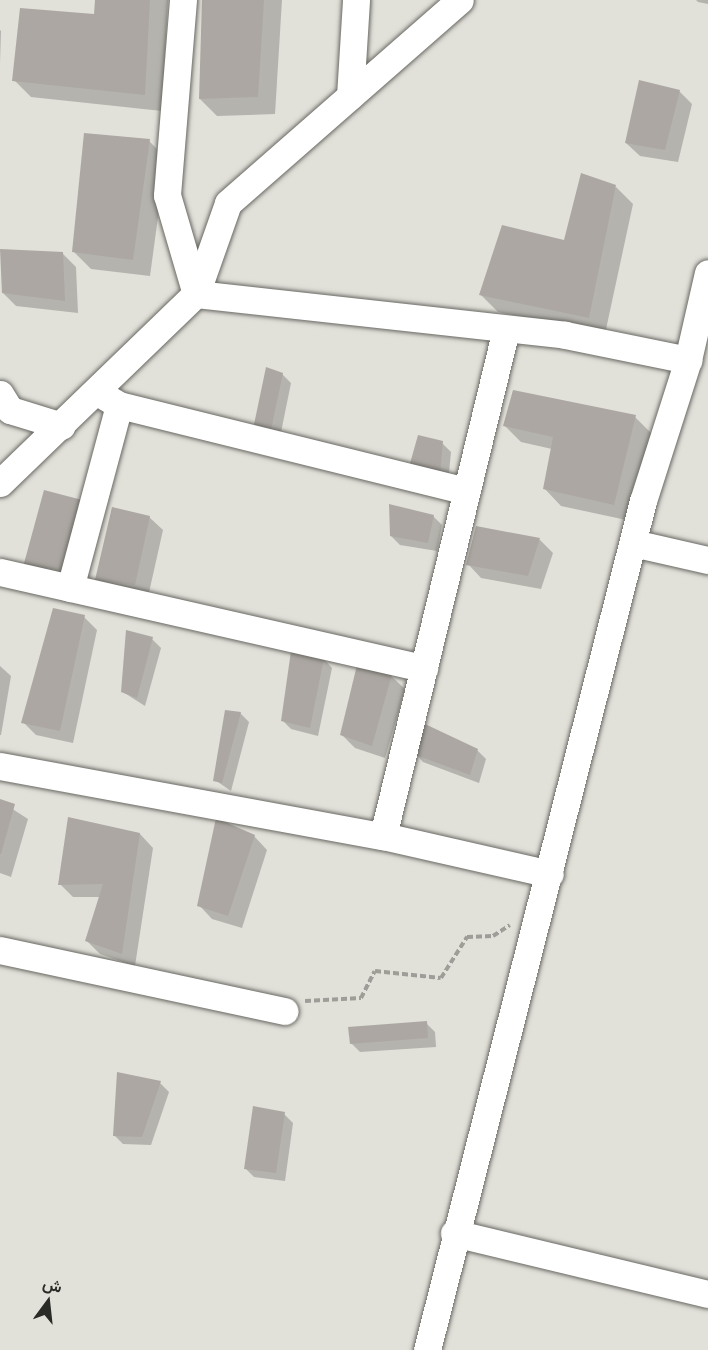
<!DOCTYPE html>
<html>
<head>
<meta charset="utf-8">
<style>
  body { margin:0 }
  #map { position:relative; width:708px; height:1350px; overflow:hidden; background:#e1e0d9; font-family:"Exo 2",Vazirmatn,sans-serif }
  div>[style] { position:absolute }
  .shadow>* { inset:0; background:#0003 }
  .building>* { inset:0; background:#aca7a2 }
  .path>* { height:4px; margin-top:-2px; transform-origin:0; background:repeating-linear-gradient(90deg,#9e9d97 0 6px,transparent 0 9px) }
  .roads { filter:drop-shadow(0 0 2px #696863) drop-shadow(0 0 2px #696863) }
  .street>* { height:27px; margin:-13.5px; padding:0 13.5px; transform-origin:13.5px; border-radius:13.5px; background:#fff }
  span { translate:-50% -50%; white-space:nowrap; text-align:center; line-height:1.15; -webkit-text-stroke:5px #e1e0d9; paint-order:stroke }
  .north { position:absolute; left:18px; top:1272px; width:60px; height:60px; -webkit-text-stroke:4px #e1e0d9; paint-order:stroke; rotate:15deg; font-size:16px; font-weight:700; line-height:24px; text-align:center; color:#2a2a27 }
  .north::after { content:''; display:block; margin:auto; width:21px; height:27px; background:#2a2a27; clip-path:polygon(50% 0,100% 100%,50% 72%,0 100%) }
</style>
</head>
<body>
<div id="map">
  <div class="shadow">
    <i style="clip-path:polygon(97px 0,168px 0,162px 111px,31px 97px,14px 80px,96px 16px)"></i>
    <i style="clip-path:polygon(204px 0,282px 0,275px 114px,217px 116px,200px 99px)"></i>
    <i style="clip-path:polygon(696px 0,708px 0,708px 4px,698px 2px)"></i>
    <i style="clip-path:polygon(0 30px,1px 31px,0 63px)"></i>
    <i style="clip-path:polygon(679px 91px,692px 104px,678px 162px,640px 156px,626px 143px)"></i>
    <i style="clip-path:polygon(149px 141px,166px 158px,150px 276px,91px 269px,74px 252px)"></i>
    <i style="clip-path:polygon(616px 187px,633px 204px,605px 334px,498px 312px,481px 295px,565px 242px)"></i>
    <i style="clip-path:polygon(63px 254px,76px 267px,78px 313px,16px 306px,3px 293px)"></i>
    <i style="clip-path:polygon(282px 374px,291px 383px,278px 447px,262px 443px)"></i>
    <i style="clip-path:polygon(635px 417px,652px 434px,631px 521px,561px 506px,544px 488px,552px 449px,521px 442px,504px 425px)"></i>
    <i style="clip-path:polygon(442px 443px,451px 452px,448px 483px,420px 475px)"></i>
    <i style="clip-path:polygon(98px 516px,78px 581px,25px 566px)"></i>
    <i style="clip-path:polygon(433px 516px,442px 525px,437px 551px,400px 545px,391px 536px)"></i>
    <i style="clip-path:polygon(149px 517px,163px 530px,148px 597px,110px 593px,97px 579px)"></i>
    <i style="clip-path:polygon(477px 528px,540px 540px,553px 553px,541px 589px,481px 578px,468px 564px)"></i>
    <i style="clip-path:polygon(84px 617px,97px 630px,73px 743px,36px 735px,23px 722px)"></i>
    <i style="clip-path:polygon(152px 639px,161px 648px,145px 706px,123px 692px)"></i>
    <i style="clip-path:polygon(324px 659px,332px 668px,318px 736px,291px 729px,282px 720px)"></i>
    <i style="clip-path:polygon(0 666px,11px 676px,1px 735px,0 735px)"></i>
    <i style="clip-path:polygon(391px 676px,405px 689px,385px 758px,355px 748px,342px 735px)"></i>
    <i style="clip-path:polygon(240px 713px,249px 722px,231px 791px,215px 780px)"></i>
    <i style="clip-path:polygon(477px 750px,486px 759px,479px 783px,423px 762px,415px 753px)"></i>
    <i style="clip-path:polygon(0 801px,28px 819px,11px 877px,0 873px)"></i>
    <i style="clip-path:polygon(140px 834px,153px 848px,135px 966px,100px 954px,87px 941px,100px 897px,73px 897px,60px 884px)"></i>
    <i style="clip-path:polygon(254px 836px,267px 850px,242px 928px,212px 919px,199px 905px)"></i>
    <i style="clip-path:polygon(426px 1023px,435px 1032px,436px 1047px,360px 1052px,351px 1043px)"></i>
    <i style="clip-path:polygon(160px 1083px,169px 1092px,151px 1145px,123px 1144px,114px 1135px)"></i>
    <i style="clip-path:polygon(284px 1114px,293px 1123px,285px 1181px,254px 1177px,246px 1169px)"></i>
  </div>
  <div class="building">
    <i style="clip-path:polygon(95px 0,150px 0,145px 95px,12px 81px,20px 8px,94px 14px)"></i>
    <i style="clip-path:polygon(202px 0,264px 0,258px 97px,199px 99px)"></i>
    <i style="clip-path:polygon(639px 80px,680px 90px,665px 150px,625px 143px)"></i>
    <i style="clip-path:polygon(84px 133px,150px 139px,133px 260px,72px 252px)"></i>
    <i style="clip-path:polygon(581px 173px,616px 185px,589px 318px,479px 295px,502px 225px,564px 240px)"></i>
    <i style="clip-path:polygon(0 249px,63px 252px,65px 301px,2px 293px)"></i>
    <i style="clip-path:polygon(266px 367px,283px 373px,269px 439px,252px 434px)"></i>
    <i style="clip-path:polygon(513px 390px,636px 415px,614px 505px,543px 489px,553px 437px,503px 426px)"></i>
    <i style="clip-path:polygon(418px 435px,443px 441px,440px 475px,409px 467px)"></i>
    <i style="clip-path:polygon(44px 490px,86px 501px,65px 569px,23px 567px)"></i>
    <i style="clip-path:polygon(389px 504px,434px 515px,428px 543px,390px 536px)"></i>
    <i style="clip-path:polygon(112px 507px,150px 516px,135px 585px,95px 580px)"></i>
    <i style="clip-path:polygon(476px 526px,540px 538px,528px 576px,466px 565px)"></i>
    <i style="clip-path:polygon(53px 608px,85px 615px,60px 731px,21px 723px)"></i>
    <i style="clip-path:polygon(126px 630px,153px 637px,137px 698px,121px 692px)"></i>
    <i style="clip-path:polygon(291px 651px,324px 658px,310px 728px,281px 721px)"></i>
    <i style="clip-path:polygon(357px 665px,392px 674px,372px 746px,340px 735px)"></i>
    <i style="clip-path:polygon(225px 710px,241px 712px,222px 783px,213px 781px)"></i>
    <i style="clip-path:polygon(425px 724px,478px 749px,470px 775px,413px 754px)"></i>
    <i style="clip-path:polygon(0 799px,15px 804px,1px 854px,0 854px)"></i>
    <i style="clip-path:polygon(68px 817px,140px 833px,122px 954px,85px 941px,103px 884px,58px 885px)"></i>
    <i style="clip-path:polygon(216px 818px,255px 835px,228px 916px,197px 906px)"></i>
    <i style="clip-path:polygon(427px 1021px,428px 1038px,350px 1044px,348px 1027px)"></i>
    <i style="clip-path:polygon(117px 1072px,161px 1081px,142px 1137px,113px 1136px)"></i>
    <i style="clip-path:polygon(253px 1106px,285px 1112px,276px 1173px,244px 1169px)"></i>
  </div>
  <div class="path">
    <i style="left:305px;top:1001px;width:56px;rotate:-3.1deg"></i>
    <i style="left:361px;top:998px;width:30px;rotate:-63deg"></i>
    <i style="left:375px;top:971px;width:66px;rotate:6.1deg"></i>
    <i style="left:441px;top:978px;width:49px;rotate:-57.6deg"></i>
    <i style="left:467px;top:937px;width:26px;rotate:-2deg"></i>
    <i style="left:493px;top:936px;width:20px;rotate:-33deg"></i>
  </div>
  <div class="roads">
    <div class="street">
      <i style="left:183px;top:0;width:196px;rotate:94.7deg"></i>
      <i style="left:167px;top:195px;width:103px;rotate:73.7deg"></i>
      <i style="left:350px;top:96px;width:96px;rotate:-86.4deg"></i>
      <i style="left:196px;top:294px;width:96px;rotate:-70.6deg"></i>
      <i style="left:228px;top:203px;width:308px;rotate:-41.2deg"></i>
      <i style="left:99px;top:393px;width:23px;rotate:31deg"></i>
      <i style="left:119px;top:405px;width:358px;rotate:13.9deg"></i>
      <i style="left:0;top:394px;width:19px;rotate:58deg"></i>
      <i style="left:10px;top:410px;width:54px;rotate:17.1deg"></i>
      <i style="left:0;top:483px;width:272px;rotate:-44deg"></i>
      <i style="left:196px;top:294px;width:371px;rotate:6.3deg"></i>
      <i style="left:565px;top:335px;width:126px;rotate:11.5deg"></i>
      <i style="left:633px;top:543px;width:77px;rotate:12.8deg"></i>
      <i style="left:0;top:572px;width:435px;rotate:12.8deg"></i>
      <i style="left:70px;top:588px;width:189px;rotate:-75deg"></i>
      <i style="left:0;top:766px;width:389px;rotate:10.4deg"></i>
      <i style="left:383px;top:836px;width:171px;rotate:12.8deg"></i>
      <i style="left:383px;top:836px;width:522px;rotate:-76.36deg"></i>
      <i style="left:0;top:950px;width:291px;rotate:12.1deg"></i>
      <i style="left:454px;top:1233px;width:261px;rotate:13.5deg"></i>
      <i style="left:427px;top:1350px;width:876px;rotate:-75.73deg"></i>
      <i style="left:643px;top:501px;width:148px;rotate:-72.3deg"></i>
      <i style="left:688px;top:360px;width:89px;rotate:-77.1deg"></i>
    </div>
  </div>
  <div class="north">ش</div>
</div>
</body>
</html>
